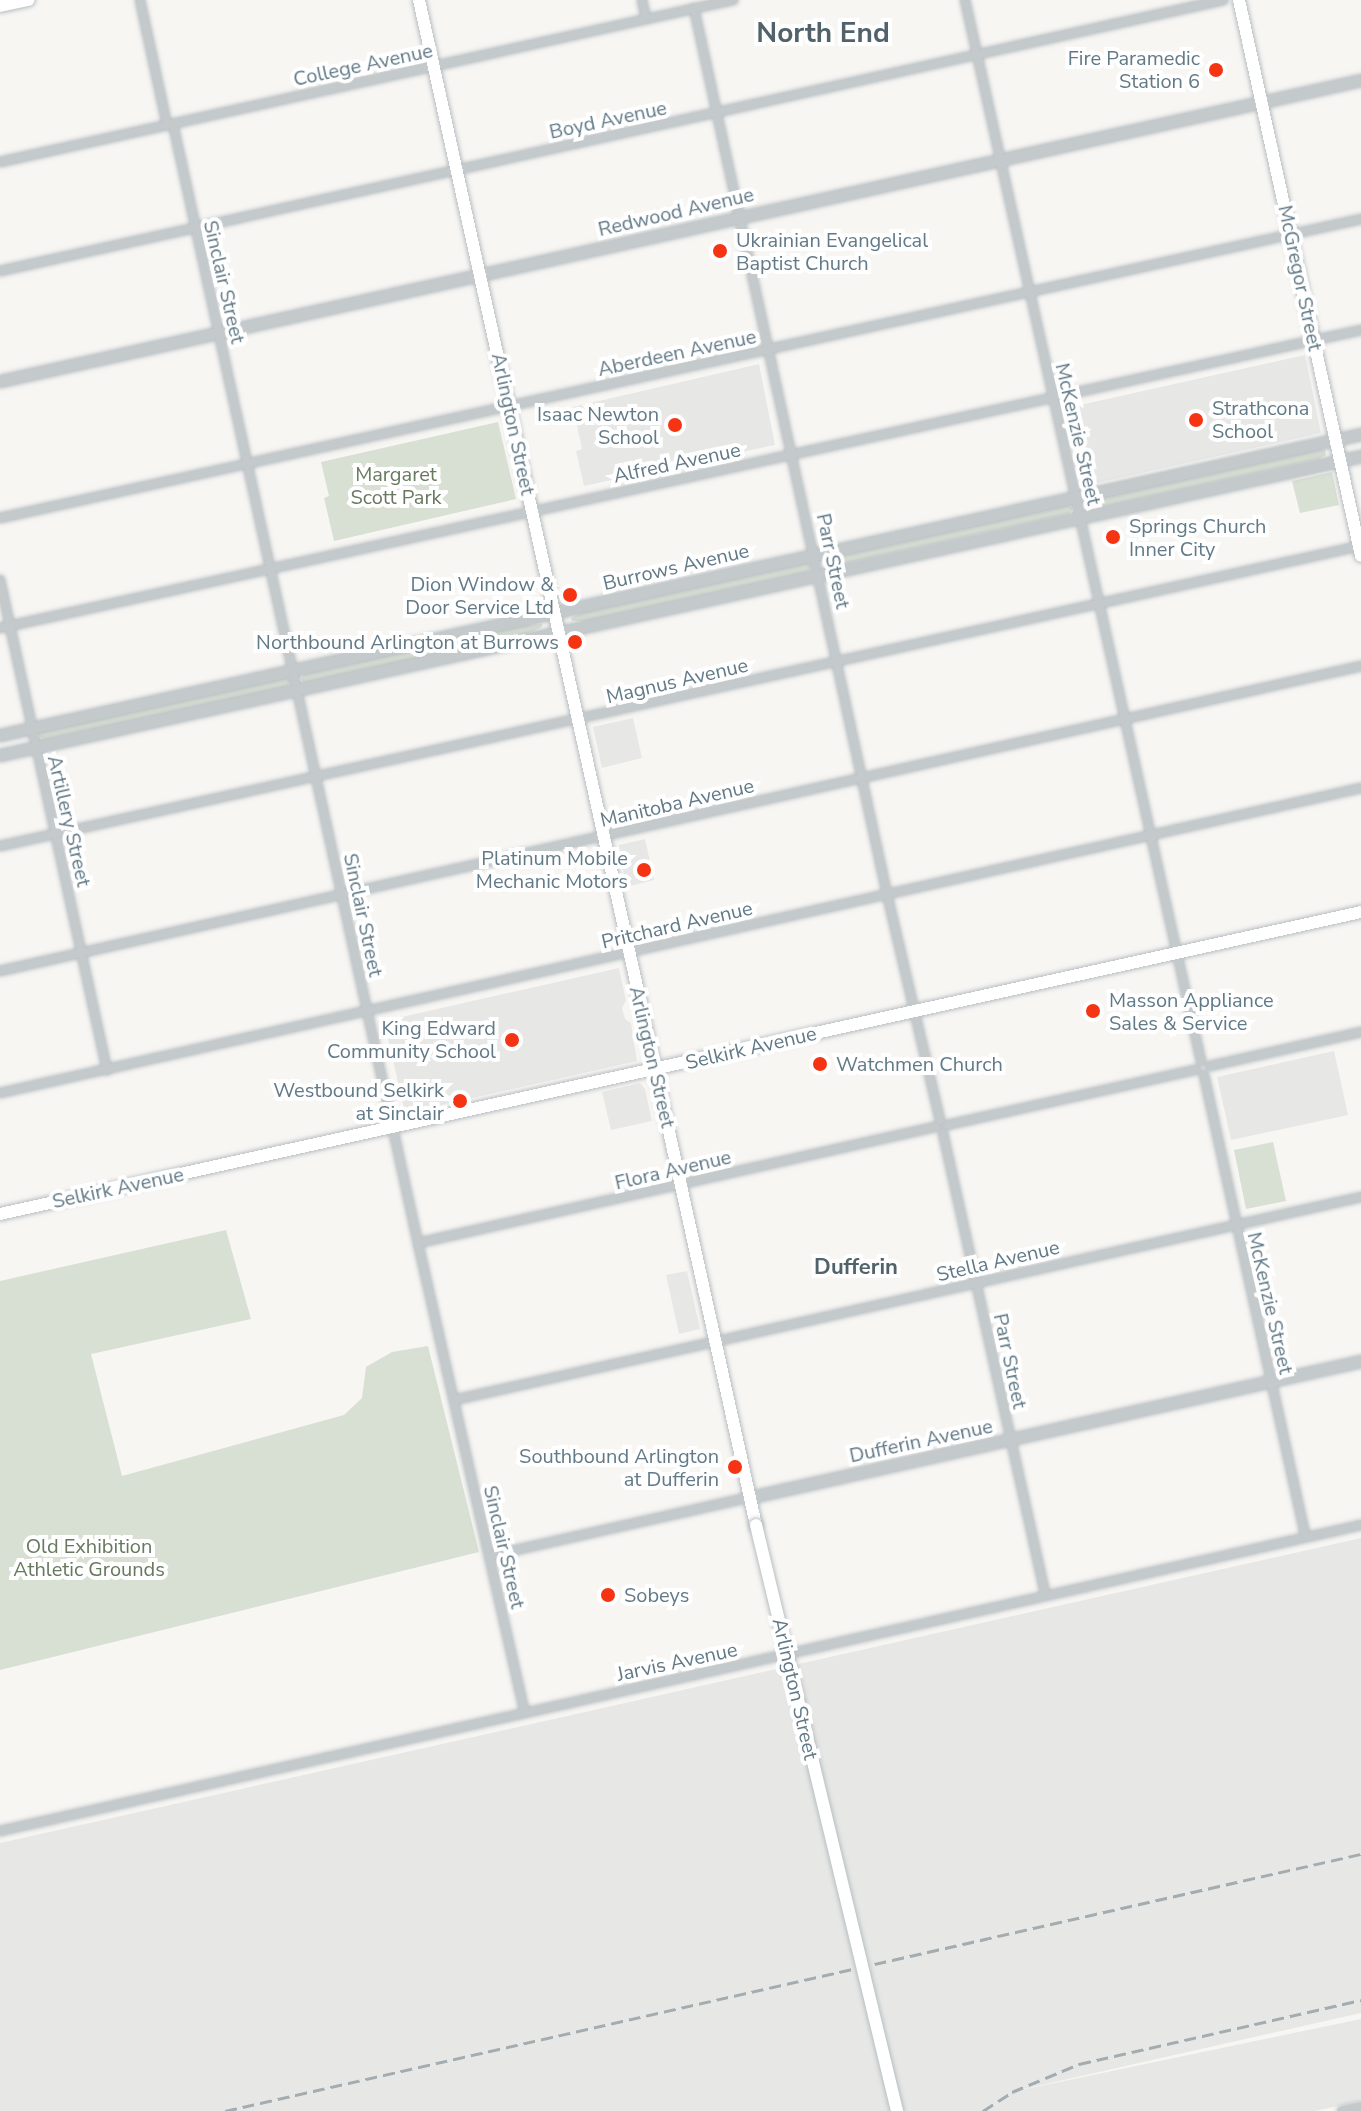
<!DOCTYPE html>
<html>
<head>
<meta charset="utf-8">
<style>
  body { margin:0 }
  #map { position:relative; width:1361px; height:2111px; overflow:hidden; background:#f7f6f3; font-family:"Nunito Sans",sans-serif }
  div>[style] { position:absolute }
  .built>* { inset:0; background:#e7e8e6 }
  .green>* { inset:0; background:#d8dfd3 }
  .roads { filter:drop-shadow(0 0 2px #b8bec2) drop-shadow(0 0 2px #b8bec2) }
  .minor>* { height:8px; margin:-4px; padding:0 4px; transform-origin:4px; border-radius:4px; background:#c4c9cc }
  .tertiary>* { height:11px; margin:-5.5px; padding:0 5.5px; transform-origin:5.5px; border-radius:5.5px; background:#c4c9cc }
  .secondary>* { height:12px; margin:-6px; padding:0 6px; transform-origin:6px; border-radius:6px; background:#fff }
  .rail>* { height:3px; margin-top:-1.5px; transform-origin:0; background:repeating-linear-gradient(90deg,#a3acb1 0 12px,transparent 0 18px) }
  .bridges { filter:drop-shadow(0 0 2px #b8bec2) drop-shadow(0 0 2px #b8bec2) }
  .secondary-bridge>* { height:12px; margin:-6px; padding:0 6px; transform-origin:6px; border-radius:6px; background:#fff }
  .dots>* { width:22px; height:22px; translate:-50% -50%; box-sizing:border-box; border:4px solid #fff; border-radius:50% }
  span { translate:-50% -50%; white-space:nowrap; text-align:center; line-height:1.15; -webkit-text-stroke:8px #fff; paint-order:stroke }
  .poi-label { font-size:20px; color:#627a87 }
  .right { translate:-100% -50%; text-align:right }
  .left { translate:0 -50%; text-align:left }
  .street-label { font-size:20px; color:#627a87 }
  .park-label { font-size:20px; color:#66795e }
  .neighbourhood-label { font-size:22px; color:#51626b; font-weight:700 }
  .district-label { font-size:28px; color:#51626b; font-weight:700 }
</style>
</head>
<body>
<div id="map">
  <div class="built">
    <i style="clip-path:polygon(1305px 355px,1321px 433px,1088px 485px,1071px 407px)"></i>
    <i style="clip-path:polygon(759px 364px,775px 445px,584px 486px,576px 451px,582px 449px,573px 407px)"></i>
    <i style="clip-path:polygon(633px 718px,642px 758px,602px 768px,593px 727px)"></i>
    <i style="clip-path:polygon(645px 839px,654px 880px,626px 887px,619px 845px)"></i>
    <i style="clip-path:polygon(619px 968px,626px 1001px,622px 1008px,625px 1019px,631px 1023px,637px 1061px,405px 1113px,384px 1021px)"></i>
    <i style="clip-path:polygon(1334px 1051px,1348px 1115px,1231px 1140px,1217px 1077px)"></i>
    <i style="clip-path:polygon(640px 1083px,645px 1089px,652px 1121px,611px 1130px,602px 1092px)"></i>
    <i style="clip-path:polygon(687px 1271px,700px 1329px,679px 1334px,666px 1275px)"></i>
    <i style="clip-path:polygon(1361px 1538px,1361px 2013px,1006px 2093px,1361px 2019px,1361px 2101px,1315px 2111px,0 2111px,0 1843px)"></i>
  </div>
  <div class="green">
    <i style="clip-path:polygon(498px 422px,516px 499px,334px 541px,324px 498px,329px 496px,321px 462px)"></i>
    <i style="clip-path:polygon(1318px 449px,1325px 450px,1326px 455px,1319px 459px,1090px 510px,1085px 507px,1087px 500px)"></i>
    <i style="clip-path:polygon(1332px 472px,1339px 505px,1300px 513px,1292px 481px)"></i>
    <i style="clip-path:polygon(1067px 504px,1073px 508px,1069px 514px,829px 567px,823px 563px,827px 557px)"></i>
    <i style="clip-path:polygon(806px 562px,812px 566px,808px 572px,588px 621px,572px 621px,571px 618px,585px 611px)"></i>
    <i style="clip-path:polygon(542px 624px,542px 627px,525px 635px,304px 683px,301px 679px,305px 673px,523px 625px)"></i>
    <i style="clip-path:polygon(285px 677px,291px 681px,287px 687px,44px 740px,40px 736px,42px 731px)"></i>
    <i style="clip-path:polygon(1273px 1142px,1286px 1201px,1246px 1209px,1234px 1150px)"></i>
    <i style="clip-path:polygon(226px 1230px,251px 1319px,91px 1354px,122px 1476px,344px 1415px,362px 1398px,366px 1367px,392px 1352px,428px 1346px,479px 1552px,0 1670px,0 1281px)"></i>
  </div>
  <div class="roads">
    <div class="minor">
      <i style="left:140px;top:0;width:128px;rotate:77.8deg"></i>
      <i style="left:642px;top:0;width:19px;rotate:78deg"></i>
      <i style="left:965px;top:0;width:1087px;rotate:77.46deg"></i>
      <i style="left:694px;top:8px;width:907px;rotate:77.71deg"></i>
      <i style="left:887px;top:894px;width:232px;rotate:76.8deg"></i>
      <i style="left:173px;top:124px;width:1146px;rotate:77.65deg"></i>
      <i style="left:418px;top:1243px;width:482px;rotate:77.2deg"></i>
      <i style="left:0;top:162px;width:751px;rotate:-12.46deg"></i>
      <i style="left:0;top:271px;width:1253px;rotate:-12.49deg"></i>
      <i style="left:0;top:518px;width:1393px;rotate:-12.39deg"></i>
      <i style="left:0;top:580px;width:502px;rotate:77.68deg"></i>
      <i style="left:0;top:628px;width:1393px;rotate:-12.35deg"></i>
      <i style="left:0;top:846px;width:1393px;rotate:-12.44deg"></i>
      <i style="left:0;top:971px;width:1395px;rotate:-12.63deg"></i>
      <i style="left:1210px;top:1066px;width:155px;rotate:-12.7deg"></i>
      <i style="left:1204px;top:1075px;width:473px;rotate:77.6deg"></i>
      <i style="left:0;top:1093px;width:1395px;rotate:-12.63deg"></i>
      <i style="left:947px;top:1125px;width:255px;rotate:-12.5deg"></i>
      <i style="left:943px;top:1133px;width:474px;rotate:77.5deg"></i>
      <i style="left:418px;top:1243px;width:530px;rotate:-12.65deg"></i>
      <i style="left:454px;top:1400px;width:929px;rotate:-12.62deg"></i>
      <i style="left:489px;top:1556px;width:269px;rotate:-12.7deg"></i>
      <i style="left:0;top:1831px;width:1395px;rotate:-12.67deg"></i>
      <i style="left:1342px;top:2111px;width:19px;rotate:-12deg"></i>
    </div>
    <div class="tertiary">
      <i style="left:0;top:381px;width:1394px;rotate:-12.47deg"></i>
      <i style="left:0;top:735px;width:1394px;rotate:-12.47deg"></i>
      <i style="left:0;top:755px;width:1393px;rotate:-12.39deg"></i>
      <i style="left:751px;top:1497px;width:625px;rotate:-12.57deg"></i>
    </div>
    <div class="secondary">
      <i style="left:419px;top:0;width:1562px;rotate:77.54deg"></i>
      <i style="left:1239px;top:0;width:569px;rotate:77.62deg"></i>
      <i style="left:0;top:6px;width:29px;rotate:-12deg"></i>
      <i style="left:0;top:1214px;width:1394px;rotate:-12.51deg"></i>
    </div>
  </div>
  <div class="rail">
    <i style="left:225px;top:2111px;width:1165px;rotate:-12.75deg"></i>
    <i style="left:983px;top:2111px;width:35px;rotate:-33deg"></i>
    <i style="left:1012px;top:2092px;width:73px;rotate:-22.7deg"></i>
    <i style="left:1079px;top:2064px;width:289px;rotate:-12.8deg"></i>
  </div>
  <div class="bridges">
    <div class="secondary-bridge">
      <i style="left:756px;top:1525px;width:603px;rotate:76.47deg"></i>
    </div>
  </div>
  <div class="dots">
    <i style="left:1216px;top:70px;background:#f53414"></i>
    <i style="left:720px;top:251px;background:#f53414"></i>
    <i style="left:1196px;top:420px;background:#f53414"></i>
    <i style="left:675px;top:425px;background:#f53414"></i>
    <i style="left:1113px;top:537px;background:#f53414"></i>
    <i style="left:570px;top:595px;background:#f53414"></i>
    <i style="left:575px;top:642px;background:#f53414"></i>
    <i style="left:644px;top:870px;background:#f53414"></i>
    <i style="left:1093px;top:1011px;background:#f53414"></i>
    <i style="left:512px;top:1040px;background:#f53414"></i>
    <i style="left:820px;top:1064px;background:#f53414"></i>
    <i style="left:460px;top:1101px;background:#f53414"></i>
    <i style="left:735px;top:1467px;background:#f53414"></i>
    <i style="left:608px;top:1595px;background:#f53414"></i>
  </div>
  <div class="poi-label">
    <span class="right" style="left:1200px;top:70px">Fire Paramedic<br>Station 6</span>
    <span class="left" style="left:736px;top:252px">Ukrainian Evangelical<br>Baptist Church</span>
    <span class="left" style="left:1212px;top:420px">Strathcona<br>School</span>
    <span class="right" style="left:659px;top:426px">Isaac Newton<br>School</span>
    <span class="left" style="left:1129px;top:538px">Springs Church<br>Inner City</span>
    <span class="right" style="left:554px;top:596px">Dion Window &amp;<br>Door Service Ltd</span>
    <span class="right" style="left:559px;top:642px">Northbound Arlington at Burrows</span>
    <span class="right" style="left:628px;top:870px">Platinum Mobile<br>Mechanic Motors</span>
    <span class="left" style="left:1109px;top:1012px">Masson Appliance<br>Sales &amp; Service</span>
    <span class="right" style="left:496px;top:1040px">King Edward<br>Community School</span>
    <span class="left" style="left:836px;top:1064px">Watchmen Church</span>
    <span class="right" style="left:444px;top:1102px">Westbound Selkirk<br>at Sinclair</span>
    <span class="right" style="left:719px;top:1468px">Southbound Arlington<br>at Dufferin</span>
    <span class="left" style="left:624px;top:1595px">Sobeys</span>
  </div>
  <div class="street-label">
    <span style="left:363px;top:65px;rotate:-12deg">College Avenue</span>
    <span style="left:608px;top:120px;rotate:-12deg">Boyd Avenue</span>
    <span style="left:676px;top:212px;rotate:-13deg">Redwood Avenue</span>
    <span style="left:1300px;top:278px;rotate:78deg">McGregor Street</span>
    <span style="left:224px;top:282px;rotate:77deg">Sinclair Street</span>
    <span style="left:677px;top:353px;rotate:-12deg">Aberdeen Avenue</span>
    <span style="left:513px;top:424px;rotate:78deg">Arlington Street</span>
    <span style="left:1078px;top:434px;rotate:77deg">McKenzie Street</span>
    <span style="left:677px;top:463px;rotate:-12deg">Alfred Avenue</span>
    <span style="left:833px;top:561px;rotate:78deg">Parr Street</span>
    <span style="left:676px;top:567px;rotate:-13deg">Burrows Avenue</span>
    <span style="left:677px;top:681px;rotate:-13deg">Magnus Avenue</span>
    <span style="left:677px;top:803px;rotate:-13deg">Manitoba Avenue</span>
    <span style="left:69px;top:821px;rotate:77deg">Artillery Street</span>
    <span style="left:363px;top:915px;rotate:78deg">Sinclair Street</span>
    <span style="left:677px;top:925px;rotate:-13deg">Pritchard Avenue</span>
    <span style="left:751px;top:1048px;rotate:-13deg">Selkirk Avenue</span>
    <span style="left:652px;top:1057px;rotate:77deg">Arlington Street</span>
    <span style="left:673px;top:1170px;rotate:-13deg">Flora Avenue</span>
    <span style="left:118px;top:1188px;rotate:-12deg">Selkirk Avenue</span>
    <span style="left:998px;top:1261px;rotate:-13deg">Stella Avenue</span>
    <span style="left:1270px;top:1303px;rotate:77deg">McKenzie Street</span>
    <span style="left:1010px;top:1361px;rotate:78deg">Parr Street</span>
    <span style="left:921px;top:1441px;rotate:-12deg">Dufferin Avenue</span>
    <span style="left:504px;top:1547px;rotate:77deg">Sinclair Street</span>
    <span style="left:677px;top:1662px;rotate:-12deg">Jarvis Avenue</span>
    <span style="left:795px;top:1689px;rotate:77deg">Arlington Street</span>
  </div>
  <div class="park-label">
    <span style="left:396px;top:486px">Margaret<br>Scott Park</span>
    <span style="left:89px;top:1558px">Old Exhibition<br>Athletic Grounds</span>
  </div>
  <div class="neighbourhood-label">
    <span style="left:856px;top:1268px">Dufferin</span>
  </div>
  <div class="district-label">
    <span style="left:823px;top:33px">North End</span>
  </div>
</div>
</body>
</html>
